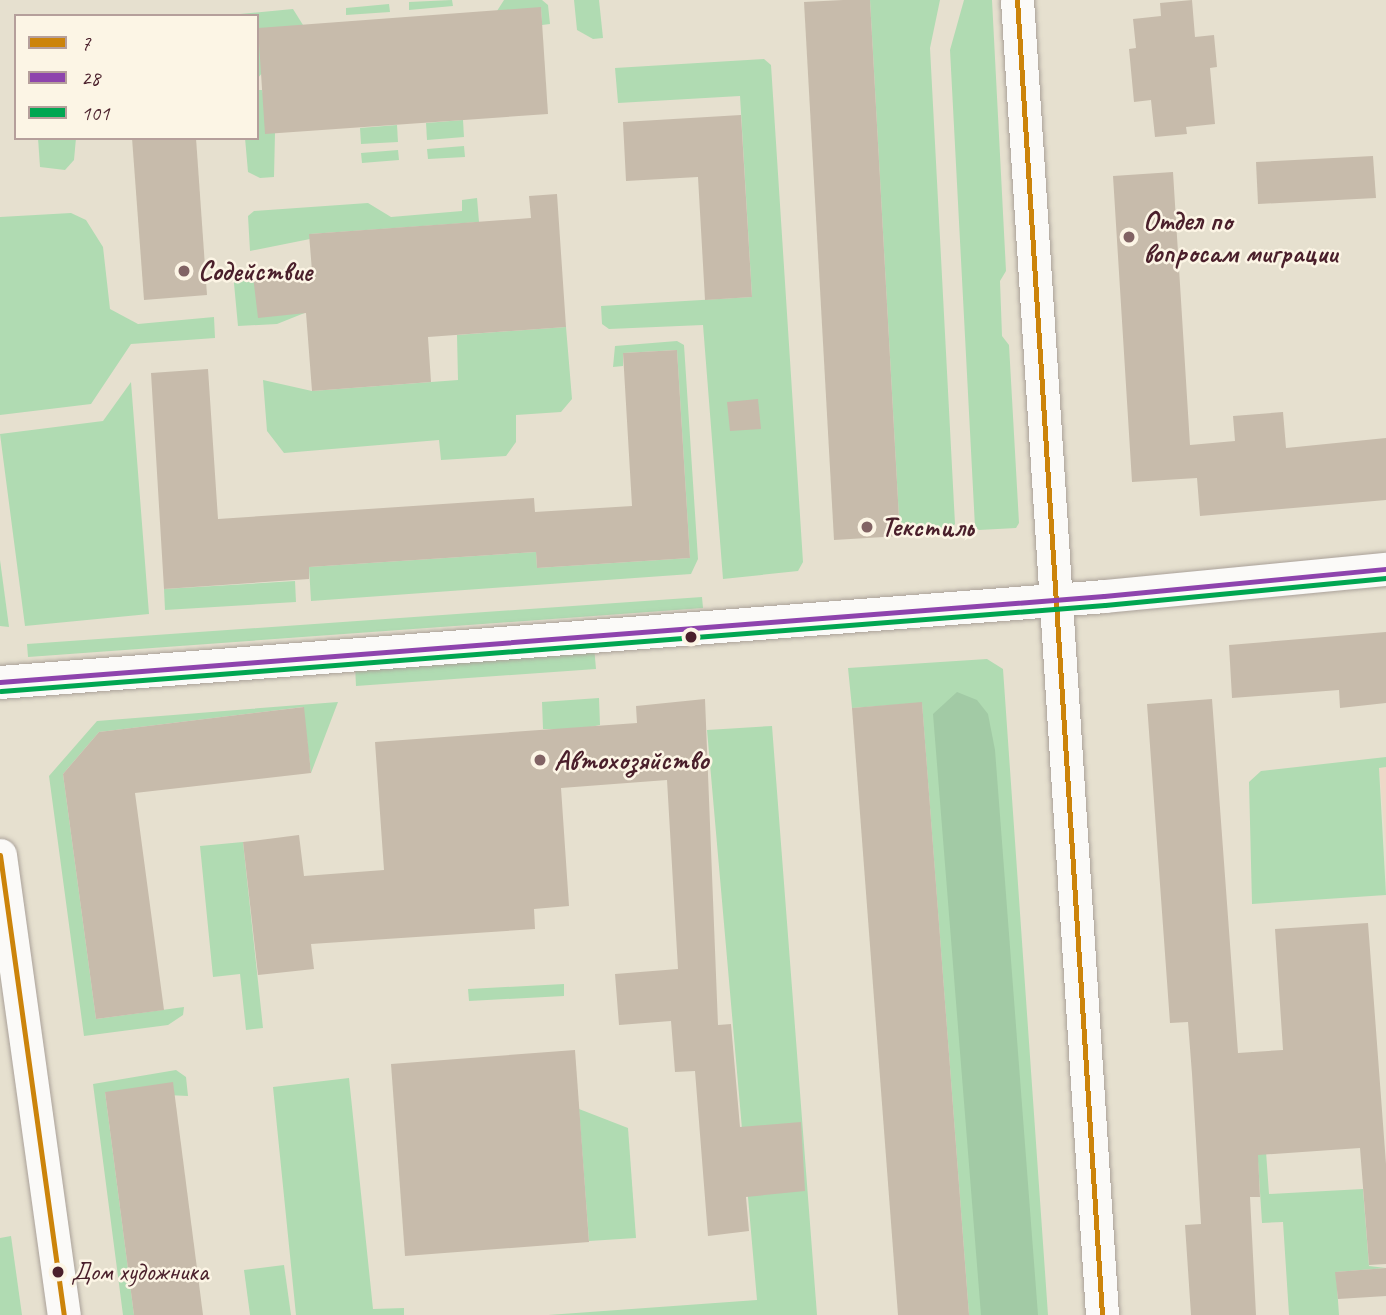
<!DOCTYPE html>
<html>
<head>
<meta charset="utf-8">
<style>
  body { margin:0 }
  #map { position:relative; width:1386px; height:1315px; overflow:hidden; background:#e6e0cf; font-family:Caveat,sans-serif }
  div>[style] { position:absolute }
  .built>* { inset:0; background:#eed8c8 }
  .green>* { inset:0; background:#b0dbb2 }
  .forest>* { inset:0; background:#a2caa5 }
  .building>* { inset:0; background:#c7bbab }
  .roads { filter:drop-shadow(0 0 2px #aaa199) drop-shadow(0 0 2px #aaa199) }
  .secondary>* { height:33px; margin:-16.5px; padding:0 16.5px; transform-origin:16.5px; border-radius:16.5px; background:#fbfaf8 }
  .bus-1>* { height:5px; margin:-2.5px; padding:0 2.5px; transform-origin:2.5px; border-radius:2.5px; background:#cc840b }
  .bus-2>* { height:5px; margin:-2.5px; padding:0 2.5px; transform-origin:2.5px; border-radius:2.5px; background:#8e44ad }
  .bus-3>* { height:5px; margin:-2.5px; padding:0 2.5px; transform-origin:2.5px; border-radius:2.5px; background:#00a651 }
  .dots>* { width:19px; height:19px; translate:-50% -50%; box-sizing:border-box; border:4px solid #fcf5e5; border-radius:50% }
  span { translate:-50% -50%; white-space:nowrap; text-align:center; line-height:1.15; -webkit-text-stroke:5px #fcf5e5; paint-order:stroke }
  .bus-label { font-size:26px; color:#4a1f2b }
  .left { translate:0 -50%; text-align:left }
  .poi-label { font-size:28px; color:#4a1f2b; font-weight:700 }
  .legend { position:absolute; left:14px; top:14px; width:245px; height:126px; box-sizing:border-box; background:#fcf5e5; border:2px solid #b59f9b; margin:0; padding:9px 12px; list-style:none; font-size:21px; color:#4a1f2b }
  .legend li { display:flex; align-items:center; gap:14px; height:35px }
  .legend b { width:35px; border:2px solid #b59f9b }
</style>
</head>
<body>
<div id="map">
  <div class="built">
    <i style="clip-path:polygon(1386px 767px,1386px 851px,1379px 768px)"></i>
  </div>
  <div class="green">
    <i style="clip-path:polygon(452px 0,453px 6px,409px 10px,409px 2px)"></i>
    <i style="clip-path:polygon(504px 0,542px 0,548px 5px,550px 24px,542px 25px,541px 8px,497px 11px)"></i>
    <i style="clip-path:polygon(574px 0,599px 0,603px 38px,593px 39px,577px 30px)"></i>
    <i style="clip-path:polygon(870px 0,940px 0,930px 48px,955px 524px,947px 533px,900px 536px)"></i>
    <i style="clip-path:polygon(964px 0,992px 0,1006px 271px,1000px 281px,1002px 336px,1009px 345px,1019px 523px,1016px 528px,979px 530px,975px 527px,950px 50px)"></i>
    <i style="clip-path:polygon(389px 4px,390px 12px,346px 15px,346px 8px)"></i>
    <i style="clip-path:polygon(293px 9px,303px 25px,257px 79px,257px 16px,240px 14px)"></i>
    <i style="clip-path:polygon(764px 59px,771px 65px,803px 562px,798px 571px,723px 579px,703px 325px,609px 329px,602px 324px,601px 306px,752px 297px,740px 96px,618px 103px,615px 68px)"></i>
    <i style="clip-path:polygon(257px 90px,262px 90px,275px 133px,274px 177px,260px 178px,248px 172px,245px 138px,257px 138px)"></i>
    <i style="clip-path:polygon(463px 120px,464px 137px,427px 140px,426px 123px)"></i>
    <i style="clip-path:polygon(397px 125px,398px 142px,361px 144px,360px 128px)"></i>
    <i style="clip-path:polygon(38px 138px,76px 138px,74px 160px,65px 170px,40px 167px)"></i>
    <i style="clip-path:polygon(464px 146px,465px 157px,428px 159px,427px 149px)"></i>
    <i style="clip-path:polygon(398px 150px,399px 160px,362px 163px,361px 153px)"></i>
    <i style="clip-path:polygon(477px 198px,479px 222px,310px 234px,310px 239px,250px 251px,248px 216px,254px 211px,368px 203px,391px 217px,462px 211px,462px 200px)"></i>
    <i style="clip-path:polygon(71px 213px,86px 220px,103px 247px,110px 309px,138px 324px,214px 317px,215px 338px,131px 344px,91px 404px,0 415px,0 217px)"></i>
    <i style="clip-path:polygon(278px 269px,298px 279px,307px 312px,277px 324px,238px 326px,233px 273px)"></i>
    <i style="clip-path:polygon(566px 327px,572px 399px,561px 412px,516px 415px,516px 442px,506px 456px,441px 460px,439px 440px,284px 453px,267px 431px,263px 380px,312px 391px,458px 380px,457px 335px)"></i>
    <i style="clip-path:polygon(677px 341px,684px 345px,698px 559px,691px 574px,311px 601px,309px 567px,536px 552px,537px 568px,690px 558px,677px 350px,623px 353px,623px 366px,613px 367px,615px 346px)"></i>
    <i style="clip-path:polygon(131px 382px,149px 614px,25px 626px,0 434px,103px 421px)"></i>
    <i style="clip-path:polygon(0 560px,9px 627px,0 626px)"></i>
    <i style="clip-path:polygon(295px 581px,296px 602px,165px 610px,164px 589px)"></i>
    <i style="clip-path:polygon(702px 597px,703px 608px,28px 657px,27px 644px)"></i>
    <i style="clip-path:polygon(594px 646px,596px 669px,356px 686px,355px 665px)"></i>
    <i style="clip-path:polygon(987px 659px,1003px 669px,1048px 1315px,969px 1315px,922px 703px,852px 708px,848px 668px)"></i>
    <i style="clip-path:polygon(599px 698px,600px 725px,557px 734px,556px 729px,543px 729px,542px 702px)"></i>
    <i style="clip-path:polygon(338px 702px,311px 773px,303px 707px,99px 732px,63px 774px,96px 1019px,184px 1007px,183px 1015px,168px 1025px,84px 1036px,49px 776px,97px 721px)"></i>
    <i style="clip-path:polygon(772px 726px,817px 1315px,548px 1315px,757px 1300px,707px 730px)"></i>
    <i style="clip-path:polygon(1386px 757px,1386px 767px,1379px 768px,1386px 895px,1252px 904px,1249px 782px,1261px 771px)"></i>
    <i style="clip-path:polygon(243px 842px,263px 1028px,246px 1030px,240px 974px,213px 977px,200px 846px)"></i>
    <i style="clip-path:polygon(564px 984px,564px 996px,469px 1001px,468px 989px)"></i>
    <i style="clip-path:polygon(1251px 1052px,1259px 1052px,1269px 1194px,1363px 1189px,1369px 1266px,1386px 1268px,1336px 1272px,1339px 1315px,1289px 1315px,1283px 1222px,1262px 1223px)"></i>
    <i style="clip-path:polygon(176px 1070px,186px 1077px,188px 1096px,105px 1092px,134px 1315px,123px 1315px,93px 1084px)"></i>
    <i style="clip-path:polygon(349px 1078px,373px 1309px,404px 1308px,404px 1315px,296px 1315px,273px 1087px)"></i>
    <i style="clip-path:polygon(579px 1109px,628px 1128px,636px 1238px,589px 1241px)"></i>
    <i style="clip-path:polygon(11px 1236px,22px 1315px,0 1315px,0 1238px)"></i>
    <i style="clip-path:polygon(284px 1265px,291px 1315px,250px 1315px,244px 1270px)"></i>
  </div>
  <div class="forest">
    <i style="clip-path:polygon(957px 692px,977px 700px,988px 714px,995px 750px,1038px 1315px,981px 1315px,933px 714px)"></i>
  </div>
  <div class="building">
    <i style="clip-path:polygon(843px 0,870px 0,900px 536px,834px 540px,804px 2px)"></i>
    <i style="clip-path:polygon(1192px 0,1195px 37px,1214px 35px,1217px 67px,1210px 68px,1215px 124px,1186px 127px,1187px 134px,1155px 137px,1151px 100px,1134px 102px,1129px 49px,1136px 48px,1133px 19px,1161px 16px,1160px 3px)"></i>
    <i style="clip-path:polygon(541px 7px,548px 114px,265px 134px,258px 28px)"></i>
    <i style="clip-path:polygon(741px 115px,752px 297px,705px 300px,698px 177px,626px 181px,623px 122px)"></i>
    <i style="clip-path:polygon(132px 138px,196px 138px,207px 295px,144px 300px)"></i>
    <i style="clip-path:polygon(1373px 156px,1376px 198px,1258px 204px,1256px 162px)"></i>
    <i style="clip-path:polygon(1173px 172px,1190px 445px,1235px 441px,1233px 416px,1283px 412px,1286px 448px,1386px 438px,1386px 500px,1200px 516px,1197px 478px,1132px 482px,1113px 176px)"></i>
    <i style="clip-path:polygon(557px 194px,566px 327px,428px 337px,431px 382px,312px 391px,306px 313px,258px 318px,253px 276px,312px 271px,309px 234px,531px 218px,529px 196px)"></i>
    <i style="clip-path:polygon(677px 350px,690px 558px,537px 568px,536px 552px,309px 567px,309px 579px,164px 589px,151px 373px,208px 369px,218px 519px,534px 498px,535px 512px,632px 506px,623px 353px)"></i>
    <i style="clip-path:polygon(758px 399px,761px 429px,730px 431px,727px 402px)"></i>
    <i style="clip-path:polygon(1386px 632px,1386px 703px,1340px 708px,1339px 690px,1232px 698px,1229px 645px)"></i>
    <i style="clip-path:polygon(705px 699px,718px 1025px,731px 1024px,740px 1127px,801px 1122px,805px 1191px,746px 1197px,749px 1231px,708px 1236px,695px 1071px,675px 1072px,671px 1021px,619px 1025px,615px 974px,678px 969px,667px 780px,561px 788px,569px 906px,534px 909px,535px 929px,311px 944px,314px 969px,258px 975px,243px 842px,299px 835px,304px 876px,384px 870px,375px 742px,637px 723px,636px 706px)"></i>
    <i style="clip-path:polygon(1212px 699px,1238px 1053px,1283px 1050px,1275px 929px,1368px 923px,1386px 1164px,1386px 1264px,1369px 1265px,1360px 1148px,1258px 1155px,1260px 1197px,1250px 1197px,1256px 1315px,1191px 1315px,1185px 1225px,1201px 1224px,1192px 1074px,1188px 1022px,1170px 1023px,1147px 704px)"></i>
    <i style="clip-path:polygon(922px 702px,969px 1315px,898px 1315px,852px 708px)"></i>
    <i style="clip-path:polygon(304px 707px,311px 773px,135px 793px,164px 1010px,96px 1019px,63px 774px,99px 732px)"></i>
    <i style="clip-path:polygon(575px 1050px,589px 1242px,405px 1256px,391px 1064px)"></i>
    <i style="clip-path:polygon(173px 1082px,203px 1315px,134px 1315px,105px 1092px)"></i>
    <i style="clip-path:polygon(1386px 1268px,1386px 1296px,1338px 1299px,1335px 1272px)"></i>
  </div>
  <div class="roads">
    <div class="secondary">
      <i style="left:1017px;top:0;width:1318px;rotate:86.3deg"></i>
      <i style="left:0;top:682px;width:1107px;rotate:-4.45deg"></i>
      <i style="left:1104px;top:596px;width:283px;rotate:-5.5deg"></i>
      <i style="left:0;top:855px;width:464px;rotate:82.1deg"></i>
    </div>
  </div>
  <div class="bus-1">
    <i style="left:1017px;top:0;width:1318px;rotate:86.3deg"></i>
    <i style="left:0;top:855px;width:464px;rotate:82.1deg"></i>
  </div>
  <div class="bus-2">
    <i style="left:0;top:682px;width:1107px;rotate:-4.45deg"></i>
    <i style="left:1104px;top:596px;width:283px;rotate:-5.5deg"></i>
  </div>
  <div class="bus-3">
    <i style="left:1px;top:691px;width:1107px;rotate:-4.45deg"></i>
    <i style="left:1105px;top:605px;width:282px;rotate:-5.5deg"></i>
  </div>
  <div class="dots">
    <i style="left:1129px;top:237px;background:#816364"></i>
    <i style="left:184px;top:271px;background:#816364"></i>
    <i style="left:867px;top:527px;background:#816364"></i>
    <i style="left:691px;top:637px;background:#4a1f2b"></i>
    <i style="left:540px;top:760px;background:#816364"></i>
    <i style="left:58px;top:1272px;background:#4a1f2b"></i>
  </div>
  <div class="bus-label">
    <span class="left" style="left:71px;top:1272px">Дом художника</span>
  </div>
  <div class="poi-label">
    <span class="left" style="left:1143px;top:237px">Отдел по<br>вопросам миграции</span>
    <span class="left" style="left:198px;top:271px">Содействие</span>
    <span class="left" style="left:881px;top:527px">Текстиль</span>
    <span class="left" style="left:554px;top:760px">Автохозяйство</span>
  </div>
  <ul class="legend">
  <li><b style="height:9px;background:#cc840b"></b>7</li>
  <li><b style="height:9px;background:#8e44ad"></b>28</li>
  <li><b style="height:9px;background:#00a651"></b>101</li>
  </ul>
</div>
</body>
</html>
